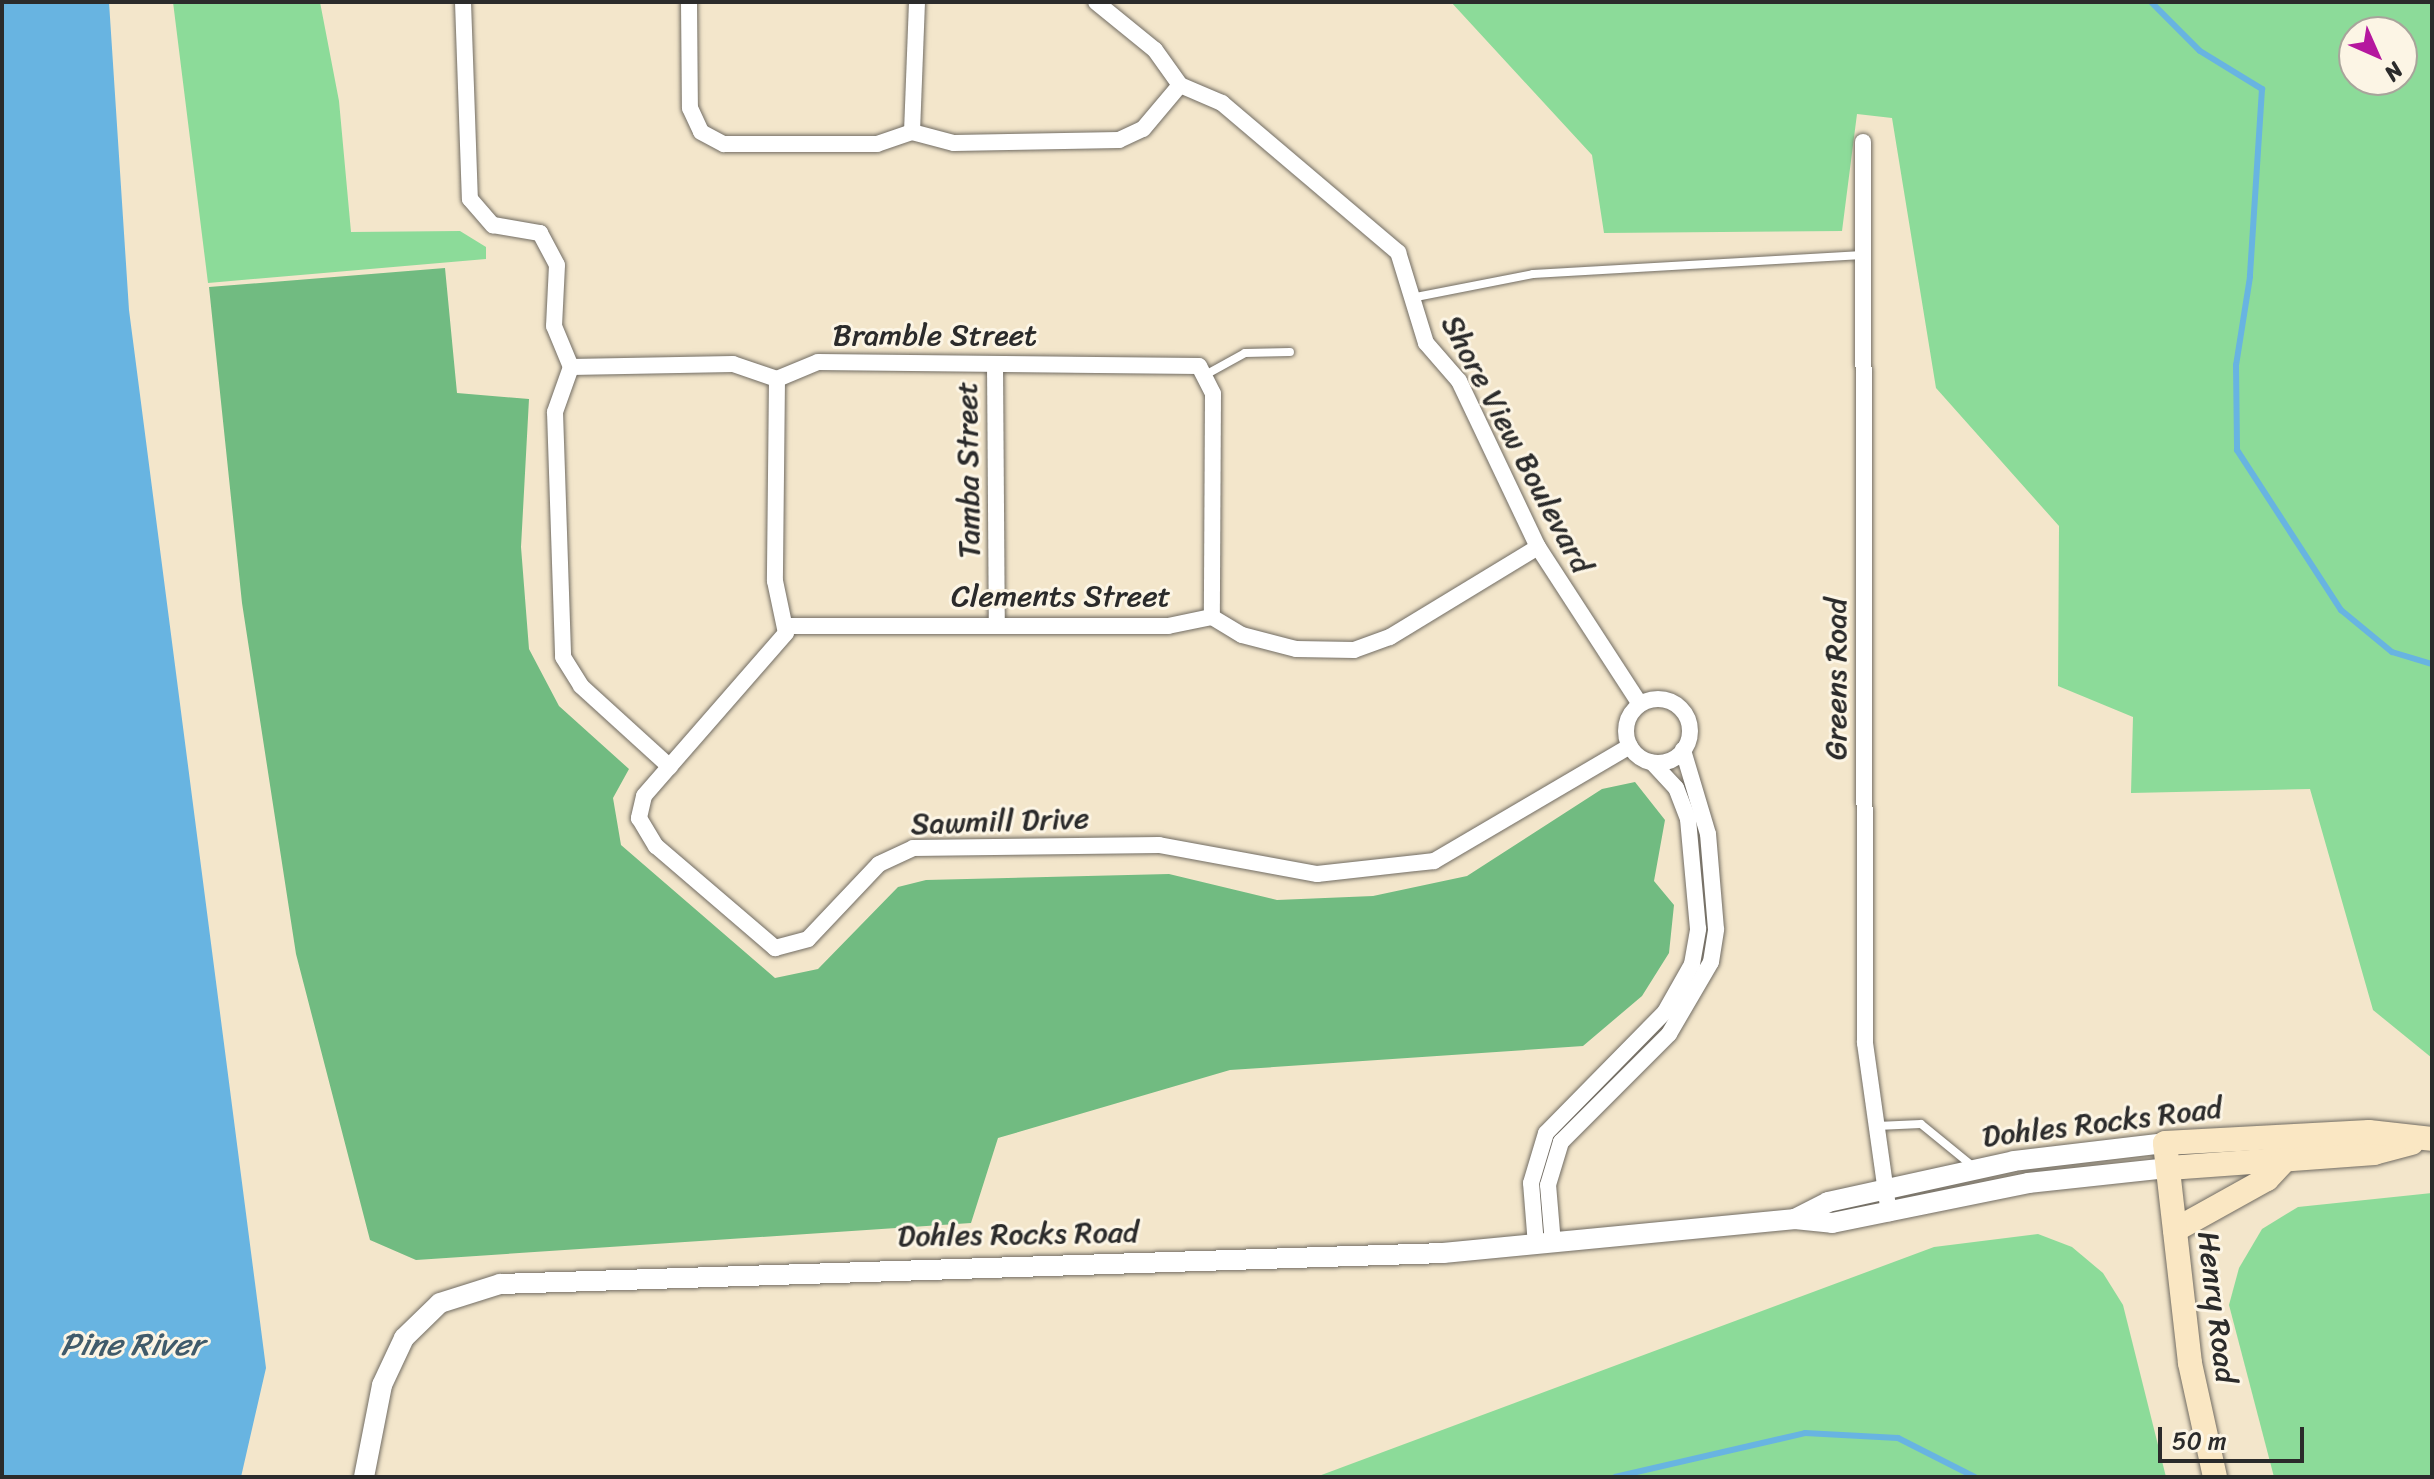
<!DOCTYPE html>
<html>
<head>
<meta charset="utf-8">
<style>
  body { margin:0 }
  #map { position:relative; width:2434px; height:1479px; overflow:hidden; background:#f3e6cb; font-family:Sriracha,sans-serif }
  div>[style] { position:absolute }
  .green>* { inset:0; background:#8cdb99 }
  .forest>* { inset:0; background:#71bb81 }
  .water>* { inset:0; background:#68b4e1 }
  .stream>* { height:6px; margin:-3px; padding:0 3px; transform-origin:3px; border-radius:3px; background:#68b4e1 }
  .roads { filter:drop-shadow(0 0 2px #716c63) drop-shadow(0 0 2px #716c63) }
  .service>* { height:8px; margin:-4px; padding:0 4px; transform-origin:4px; border-radius:4px; background:#fff }
  .minor>* { height:16px; margin:-8px; padding:0 8px; transform-origin:8px; border-radius:8px; background:#fff }
  .minor>.ring { margin:-8px; padding:0; box-sizing:content-box; background:none; border:16px solid #fff; border-radius:50% }
  .tertiary>* { height:20px; margin:-10px; padding:0 10px; transform-origin:10px; border-radius:10px; background:#fff }
  .secondary>* { height:24px; margin:-12px; padding:0 12px; transform-origin:12px; border-radius:12px; background:#fae7c3 }
  span { translate:-50% -50%; white-space:nowrap; text-align:center; line-height:1.15; -webkit-text-stroke:6px #fcf5e5; paint-order:stroke }
  .street-label { font-size:30px; color:#2b2b2b }
  .water-label { font-size:32px; color:#405b6b; font-style:italic }
  .frame { position:absolute; inset:0; border:4px solid #2b2b2b; pointer-events:none }
  .north { position:absolute; left:2338px; top:16px; width:80px; height:80px; box-sizing:border-box; background:#fcf5e5; border:2px solid #a8a49b; border-radius:50%; rotate:135deg; font-size:22px; font-weight:700; line-height:32px; text-align:center; color:#2b2b2b }
  .north::after { content:''; display:block; margin:auto; width:28px; height:36px; background:#b5179e; clip-path:polygon(50% 0,100% 100%,50% 72%,0 100%) }
  .scale { position:absolute; left:2158px; top:1427px; width:146px; height:36px; box-sizing:border-box; border:4px solid #2b2b2b; border-top:0; padding-left:10px; font-size:24px; line-height:28px; white-space:nowrap; color:#2b2b2b; -webkit-text-stroke:6px #fcf5e5; paint-order:stroke }
</style>
</head>
<body>
<div id="map">
  <div class="green">
    <i style="clip-path:polygon(173px 2px,320px 2px,339px 101px,351px 232px,460px 231px,486px 247px,486px 259px,208px 283px)"></i>
    <i style="clip-path:polygon(evenodd,1451px 2px,2432px 2px,2432px 1058px,2373px 1010px,2310px 789px,2131px 793px,2133px 717px,2058px 686px,2059px 526px,1936px 388px,1892px 118px,1857px 114px,1842px 231px,1604px 233px,1592px 155px,1451px 2px,2354px 32px,2402px 32px,2402px 80px,2354px 80px,2354px 32px)"></i>
    <i style="clip-path:polygon(2432px 1193px,2432px 1477px,2274px 1477px,2229px 1305px,2239px 1268px,2262px 1229px,2298px 1207px)"></i>
    <i style="clip-path:polygon(2038px 1234px,2072px 1247px,2103px 1273px,2123px 1305px,2166px 1477px,1316px 1477px,1934px 1247px)"></i>
  </div>
  <div class="forest">
    <i style="clip-path:polygon(445px 268px,457px 393px,529px 399px,521px 547px,529px 649px,559px 706px,629px 769px,613px 798px,621px 845px,775px 978px,818px 969px,898px 887px,926px 880px,1169px 874px,1277px 900px,1373px 896px,1467px 876px,1602px 789px,1635px 782px,1665px 820px,1654px 881px,1674px 905px,1669px 953px,1642px 996px,1583px 1046px,1230px 1070px,998px 1138px,971px 1223px,416px 1260px,370px 1240px,296px 954px,242px 603px,209px 287px)"></i>
  </div>
  <div class="water">
    <i style="clip-path:polygon(2px 2px,109px 2px,129px 310px,266px 1368px,241px 1477px,2px 1477px)"></i>
  </div>
  <div class="stream">
    <i style="left:2151px;top:2px;width:69px;rotate:45deg"></i>
    <i style="left:2200px;top:51px;width:73px;rotate:31.5deg"></i>
    <i style="left:2262px;top:89px;width:188px;rotate:93.7deg"></i>
    <i style="left:2250px;top:277px;width:89px;rotate:99deg"></i>
    <i style="left:2236px;top:365px;width:85px;rotate:89.3deg"></i>
    <i style="left:2237px;top:450px;width:191px;rotate:57deg"></i>
    <i style="left:2341px;top:610px;width:66px;rotate:39.5deg"></i>
    <i style="left:2392px;top:652px;width:42px;rotate:16.7deg"></i>
    <i style="left:1615px;top:1477px;width:195px;rotate:-13deg"></i>
    <i style="left:1805px;top:1433px;width:93px;rotate:3.1deg"></i>
    <i style="left:1898px;top:1438px;width:86px;rotate:26.9deg"></i>
  </div>
  <div class="roads">
    <div class="service">
      <i style="left:1416px;top:297px;width:119px;rotate:-11.1deg"></i>
      <i style="left:1533px;top:274px;width:330px;rotate:-3.3deg"></i>
      <i style="left:1207px;top:374px;width:43px;rotate:-28.9deg"></i>
      <i style="left:1245px;top:353px;width:45px;rotate:-1.3deg"></i>
      <i style="left:1877px;top:1126px;width:44px;rotate:-2.6deg"></i>
      <i style="left:1921px;top:1124px;width:70px;rotate:39.2deg"></i>
    </div>
    <div class="minor">
      <i style="left:463px;top:2px;width:197px;rotate:88deg"></i>
      <i style="left:470px;top:199px;width:35px;rotate:49deg"></i>
      <i style="left:493px;top:225px;width:48px;rotate:9.7deg"></i>
      <i style="left:540px;top:233px;width:36px;rotate:62deg"></i>
      <i style="left:557px;top:265px;width:61px;rotate:92.8deg"></i>
      <i style="left:554px;top:326px;width:44px;rotate:67.5deg"></i>
      <i style="left:571px;top:367px;width:48px;rotate:109.6deg"></i>
      <i style="left:555px;top:412px;width:245px;rotate:88.1deg"></i>
      <i style="left:563px;top:657px;width:34px;rotate:58deg"></i>
      <i style="left:581px;top:686px;width:120px;rotate:42.3deg"></i>
      <i style="left:689px;top:2px;width:106px;rotate:89.5deg"></i>
      <i style="left:690px;top:108px;width:26px;rotate:65deg"></i>
      <i style="left:701px;top:132px;width:26px;rotate:28deg"></i>
      <i style="left:724px;top:144px;width:153px"></i>
      <i style="left:877px;top:144px;width:37px;rotate:-19deg"></i>
      <i style="left:912px;top:132px;width:43px;rotate:14.7deg"></i>
      <i style="left:954px;top:143px;width:165px;rotate:-1deg"></i>
      <i style="left:1119px;top:140px;width:26px;rotate:-25deg"></i>
      <i style="left:1143px;top:129px;width:57px;rotate:-49.9deg"></i>
      <i style="left:1096px;top:2px;width:76px;rotate:39.1deg"></i>
      <i style="left:1155px;top:50px;width:43px;rotate:54.5deg"></i>
      <i style="left:1180px;top:85px;width:46px;rotate:23.2deg"></i>
      <i style="left:1222px;top:103px;width:231px;rotate:40.3deg"></i>
      <i style="left:1398px;top:252px;width:95px;rotate:72.9deg"></i>
      <i style="left:1426px;top:343px;width:50px;rotate:49deg"></i>
      <i style="left:1459px;top:381px;width:184px;rotate:64.6deg"></i>
      <i style="left:1538px;top:547px;width:187px;rotate:57deg"></i>
      <i style="left:912px;top:132px;width:130px;rotate:-87.8deg"></i>
      <i style="left:1863px;top:142px;width:901px;rotate:89.87deg"></i>
      <i style="left:1865px;top:1043px;width:172px;rotate:82deg"></i>
      <i style="left:995px;top:364px;width:260px;rotate:89.6deg"></i>
      <i style="left:571px;top:367px;width:162px;rotate:-1.1deg"></i>
      <i style="left:733px;top:364px;width:46px;rotate:18.8deg"></i>
      <i style="left:777px;top:379px;width:44px;rotate:-22.5deg"></i>
      <i style="left:818px;top:362px;width:381px;rotate:0.6deg"></i>
      <i style="left:1199px;top:366px;width:31px;rotate:63deg"></i>
      <i style="left:1213px;top:394px;width:223px;rotate:90.3deg"></i>
      <i style="left:777px;top:379px;width:202px;rotate:90.6deg"></i>
      <i style="left:775px;top:581px;width:53px;rotate:78.1deg"></i>
      <i style="left:786px;top:633px;width:216px;rotate:131.1deg"></i>
      <i style="left:644px;top:796px;width:23px;rotate:103deg"></i>
      <i style="left:639px;top:818px;width:33px;rotate:59deg"></i>
      <i style="left:656px;top:846px;width:157px;rotate:40.6deg"></i>
      <i style="left:775px;top:948px;width:34px;rotate:-15deg"></i>
      <i style="left:808px;top:939px;width:103px;rotate:-46.6deg"></i>
      <i style="left:879px;top:864px;width:38px;rotate:-25deg"></i>
      <i style="left:913px;top:848px;width:246px;rotate:-0.7deg"></i>
      <i style="left:1159px;top:845px;width:161px;rotate:10.4deg"></i>
      <i style="left:1317px;top:874px;width:118px;rotate:-6.3deg"></i>
      <i style="left:1434px;top:861px;width:227px;rotate:-30.4deg"></i>
      <i style="left:788px;top:626px;width:380px"></i>
      <i style="left:1168px;top:626px;width:45px;rotate:-11.6deg"></i>
      <i style="left:1212px;top:617px;width:35px;rotate:31deg"></i>
      <i style="left:1242px;top:635px;width:56px;rotate:14.5deg"></i>
      <i style="left:1296px;top:649px;width:58px;rotate:1deg"></i>
      <i style="left:1354px;top:650px;width:38px;rotate:-20deg"></i>
      <i style="left:1390px;top:637px;width:173px;rotate:-31.3deg"></i>
      <i class="ring" style="left:1626px;top:699px;width:48px;height:48px"></i>
      <i style="left:1553px;top:1244px;width:59px;rotate:-94.8deg"></i>
      <i style="left:1548px;top:1185px;width:45px;rotate:-73.2deg"></i>
      <i style="left:1561px;top:1142px;width:153px;rotate:-45deg"></i>
      <i style="left:1669px;top:1034px;width:83px;rotate:-59.7deg"></i>
      <i style="left:1711px;top:962px;width:33px;rotate:-81deg"></i>
      <i style="left:1716px;top:929px;width:95px;rotate:-94.8deg"></i>
      <i style="left:1708px;top:834px;width:88px;rotate:-106.6deg"></i>
      <i style="left:1536px;top:1245px;width:62px;rotate:-94.6deg"></i>
      <i style="left:1531px;top:1183px;width:52px;rotate:-73.3deg"></i>
      <i style="left:1546px;top:1133px;width:170px;rotate:-45.5deg"></i>
      <i style="left:1665px;top:1012px;width:55px;rotate:-60.6deg"></i>
      <i style="left:1692px;top:964px;width:36px;rotate:-80deg"></i>
      <i style="left:1698px;top:929px;width:110px;rotate:-95.2deg"></i>
      <i style="left:1688px;top:819px;width:33px;rotate:-111deg"></i>
      <i style="left:1676px;top:788px;width:35px;rotate:-133deg"></i>
    </div>
    <div class="tertiary">
      <i style="left:1795px;top:1219px;width:37px;rotate:-27deg"></i>
      <i style="left:1828px;top:1202px;width:190px;rotate:-12.4deg"></i>
      <i style="left:2014px;top:1161px;width:152px;rotate:-6.8deg"></i>
      <i style="left:364px;top:1477px;width:94px;rotate:-78.9deg"></i>
      <i style="left:382px;top:1385px;width:52px;rotate:-64.9deg"></i>
      <i style="left:404px;top:1338px;width:50px;rotate:-44.2deg"></i>
      <i style="left:440px;top:1303px;width:63px;rotate:-17.6deg"></i>
      <i style="left:500px;top:1284px;width:944px;rotate:-1.88deg"></i>
      <i style="left:1443px;top:1253px;width:354px;rotate:-5.5deg"></i>
      <i style="left:1795px;top:1219px;width:37px;rotate:6deg"></i>
      <i style="left:1832px;top:1223px;width:200px;rotate:-11.5deg"></i>
      <i style="left:2028px;top:1183px;width:142px;rotate:-6.1deg"></i>
    </div>
    <div class="secondary">
      <i style="left:2169px;top:1168px;width:206px;rotate:-4.2deg"></i>
      <i style="left:2374px;top:1153px;width:39px;rotate:-15deg"></i>
      <i style="left:2175px;top:1230px;width:105px;rotate:-29deg"></i>
      <i style="left:2267px;top:1179px;width:26px;rotate:-47deg"></i>
      <i style="left:2215px;top:1477px;width:117px;rotate:-102.4deg"></i>
      <i style="left:2190px;top:1363px;width:221px;rotate:-96.5deg"></i>
      <i style="left:2165px;top:1143px;width:204px;rotate:-3.1deg"></i>
      <i style="left:2369px;top:1132px;width:63px;rotate:6.3deg"></i>
    </div>
  </div>
  <div class="street-label">
    <span style="left:935px;top:335px">Bramble Street</span>
    <span style="left:1517px;top:444px;rotate:62deg">Shore View Boulevard</span>
    <span style="left:968px;top:470px;rotate:-91deg">Tamba Street</span>
    <span style="left:1061px;top:596px">Clements Street</span>
    <span style="left:1836px;top:679px;rotate:-90deg">Greens Road</span>
    <span style="left:1000px;top:821px;rotate:-2deg">Sawmill Drive</span>
    <span style="left:2102px;top:1122px;rotate:-7deg">Dohles Rocks Road</span>
    <span style="left:1018px;top:1234px;rotate:-1deg">Dohles Rocks Road</span>
    <span style="left:2217px;top:1307px;rotate:83deg">Henry Road</span>
  </div>
  <div class="water-label">
    <span style="left:132px;top:1345px">Pine River</span>
  </div>
  <div class="frame"></div>
  <div class="north">N</div>
  <div class="scale">50 m</div>
</div>
</body>
</html>
